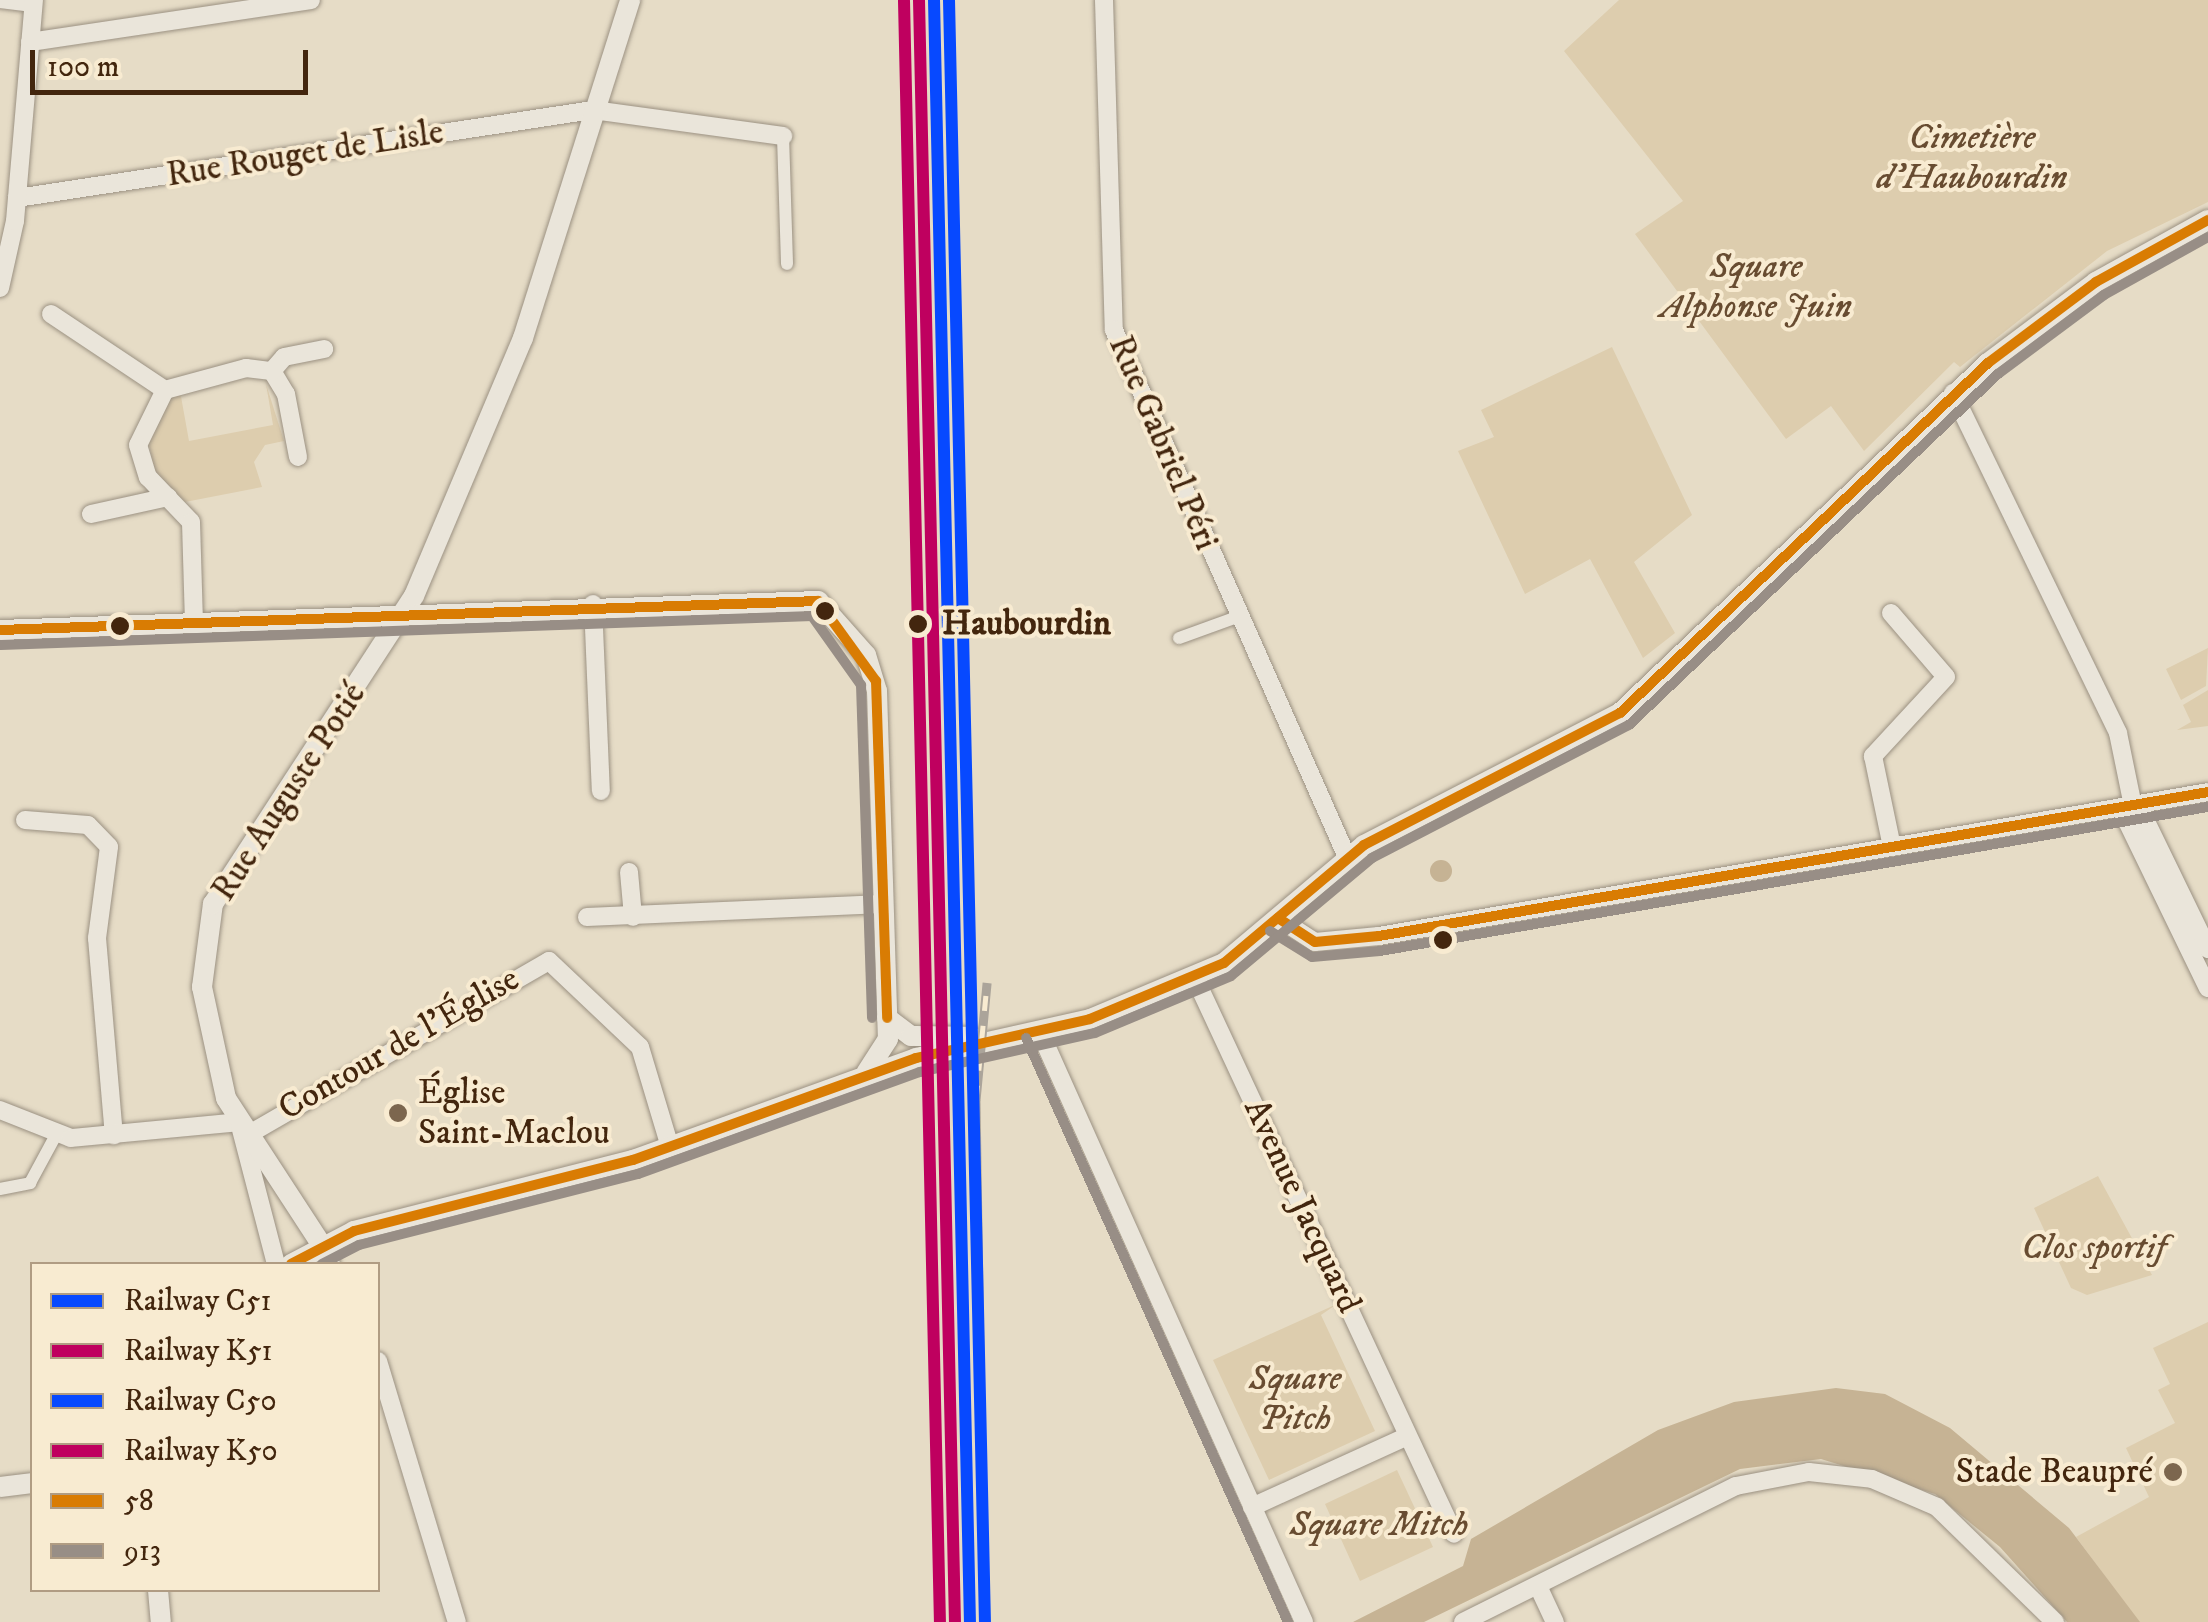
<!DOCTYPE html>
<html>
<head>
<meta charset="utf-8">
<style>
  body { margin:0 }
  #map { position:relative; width:2208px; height:1622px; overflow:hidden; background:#e6dcc6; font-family:"IM FELL DW Pica",serif }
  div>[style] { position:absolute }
  .green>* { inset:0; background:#ddcdae }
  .water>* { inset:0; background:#c6b394 }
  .round { border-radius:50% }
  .roads { filter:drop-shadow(0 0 2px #9b9182) drop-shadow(0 0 2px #9b9182) }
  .pedestrian>* { height:12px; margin:-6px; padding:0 6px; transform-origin:6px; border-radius:6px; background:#eae5da }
  .minor>* { height:18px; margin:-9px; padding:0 9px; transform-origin:9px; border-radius:9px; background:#eae5da }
  .tertiary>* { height:20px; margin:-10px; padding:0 10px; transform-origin:10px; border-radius:10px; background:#eae5da }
  .rail>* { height:9px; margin-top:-4.5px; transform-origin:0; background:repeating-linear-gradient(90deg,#f8ebd1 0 15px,#aba49a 0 30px); box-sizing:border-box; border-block:2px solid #aba49a }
  .bus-1>* { height:10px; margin:-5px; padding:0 5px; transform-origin:5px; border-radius:5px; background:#d97c03 }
  .bus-2>* { height:10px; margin:-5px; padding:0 5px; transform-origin:5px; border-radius:5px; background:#988e86 }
  .rail-1>* { height:12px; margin:-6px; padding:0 6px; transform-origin:6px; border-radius:6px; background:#0749ff }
  .rail-2>* { height:12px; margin:-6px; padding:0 6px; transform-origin:6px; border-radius:6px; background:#bf005f }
  .rail-3>* { height:12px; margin:-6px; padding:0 6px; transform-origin:6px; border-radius:6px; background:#0749ff }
  .rail-4>* { height:12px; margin:-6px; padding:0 6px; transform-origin:6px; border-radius:6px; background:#bf005f }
  .dots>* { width:28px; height:28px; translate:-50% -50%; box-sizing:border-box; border:5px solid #f8ebd1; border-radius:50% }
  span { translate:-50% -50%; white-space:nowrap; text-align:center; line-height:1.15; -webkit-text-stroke:8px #f8ebd1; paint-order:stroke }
  .park-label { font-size:35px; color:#684c31; font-style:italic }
  .street-label { font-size:35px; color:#43260e }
  .stop-label { font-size:35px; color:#43260e; font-weight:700 }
  .left { translate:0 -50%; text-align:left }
  .poi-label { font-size:35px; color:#43260e }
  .right { translate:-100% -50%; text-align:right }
  .legend { position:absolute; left:30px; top:1262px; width:350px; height:330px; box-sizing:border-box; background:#f8ebd1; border:2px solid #b09c83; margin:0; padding:12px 18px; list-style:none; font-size:30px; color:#43260e }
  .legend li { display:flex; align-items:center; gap:20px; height:50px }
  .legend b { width:50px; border:2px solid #b09c83 }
  .scale { position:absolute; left:30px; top:50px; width:278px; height:45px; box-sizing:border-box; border:5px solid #43260e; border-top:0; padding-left:12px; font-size:30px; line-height:35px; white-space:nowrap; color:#43260e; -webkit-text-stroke:8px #f8ebd1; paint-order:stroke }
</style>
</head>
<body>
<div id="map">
  <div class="green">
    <i style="clip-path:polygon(1619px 0,2208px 0,2208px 202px,2107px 251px,1960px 367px,1954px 362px,1864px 451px,1831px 406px,1786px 439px,1635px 234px,1683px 201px,1564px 51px)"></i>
    <i style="clip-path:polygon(1612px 347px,1692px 515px,1634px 562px,1675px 633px,1643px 658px,1590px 559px,1525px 594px,1458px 451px,1494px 437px,1481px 410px)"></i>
    <i style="clip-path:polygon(266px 384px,284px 441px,265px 445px,254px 462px,262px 487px,185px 502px,154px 473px,148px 437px,170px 395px,180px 391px,189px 441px,273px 425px)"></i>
    <i style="clip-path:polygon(2208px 648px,2206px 686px,2181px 700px,2166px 669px)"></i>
    <i style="clip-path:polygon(2208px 690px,2208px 726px,2177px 730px,2191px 722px,2183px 705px)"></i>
    <i style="clip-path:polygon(2098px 1176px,2152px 1275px,2087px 1295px,2071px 1288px,2034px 1208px)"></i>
    <i style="clip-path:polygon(1337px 1304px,1321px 1315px,1375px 1431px,1269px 1480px,1213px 1360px)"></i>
    <i style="clip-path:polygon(2208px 1322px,2208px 1622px,2139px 1622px,2076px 1537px,2149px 1497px,2126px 1448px,2175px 1423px,2158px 1390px,2170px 1384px,2153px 1348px)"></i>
    <i style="clip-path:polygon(1397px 1470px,1433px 1547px,1360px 1581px,1325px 1504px)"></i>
  </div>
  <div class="water">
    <i class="round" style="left:1430px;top:860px;width:22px;height:22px"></i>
    <i style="clip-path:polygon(1836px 1388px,1885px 1394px,1950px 1428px,2069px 1528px,2140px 1622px,2067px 1622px,2000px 1547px,1935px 1494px,1821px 1459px,1740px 1469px,1424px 1622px,1353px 1622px,1463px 1566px,1471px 1539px,1658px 1430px,1734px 1402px)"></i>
  </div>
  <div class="roads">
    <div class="pedestrian">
      <i style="left:0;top:2px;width:33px;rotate:7deg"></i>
      <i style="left:783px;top:136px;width:128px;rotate:88.2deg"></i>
      <i style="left:1179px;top:638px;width:62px;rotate:-19.9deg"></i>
      <i style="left:0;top:1189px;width:31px;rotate:-11deg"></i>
      <i style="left:30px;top:1183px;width:55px;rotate:-61.6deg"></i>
    </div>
    <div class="minor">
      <i style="left:1104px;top:0;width:330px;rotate:88.3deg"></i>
      <i style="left:1114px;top:330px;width:576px;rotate:66.15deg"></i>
      <i style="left:30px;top:42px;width:284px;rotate:-8.5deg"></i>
      <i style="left:17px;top:198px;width:583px;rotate:-8.69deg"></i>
      <i style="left:593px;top:110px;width:192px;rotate:7.8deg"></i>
      <i style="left:0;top:288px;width:69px;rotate:-77.4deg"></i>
      <i style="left:15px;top:221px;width:222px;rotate:-85.1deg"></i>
      <i style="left:51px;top:314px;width:137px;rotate:33.7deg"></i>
      <i style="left:165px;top:390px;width:84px;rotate:-15.2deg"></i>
      <i style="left:246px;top:368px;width:26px;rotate:7deg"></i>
      <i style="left:272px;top:371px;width:27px;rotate:59deg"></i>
      <i style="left:286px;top:394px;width:64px;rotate:79.2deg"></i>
      <i style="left:272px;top:371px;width:18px;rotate:-49deg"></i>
      <i style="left:284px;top:357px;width:41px;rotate:-11.3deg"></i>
      <i style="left:165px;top:390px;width:61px;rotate:116.1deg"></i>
      <i style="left:138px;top:445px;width:34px;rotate:73deg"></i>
      <i style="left:148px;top:477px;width:62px;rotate:46.3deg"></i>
      <i style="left:191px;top:522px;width:100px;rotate:88.3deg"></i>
      <i style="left:1953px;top:393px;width:378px;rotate:64.1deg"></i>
      <i style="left:2118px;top:733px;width:75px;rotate:78.4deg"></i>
      <i style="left:91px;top:514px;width:79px;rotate:-12.4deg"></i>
      <i style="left:593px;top:604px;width:187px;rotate:87.6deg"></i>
      <i style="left:1891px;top:613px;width:84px;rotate:49.3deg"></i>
      <i style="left:1946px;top:677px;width:108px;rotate:132.7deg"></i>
      <i style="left:1873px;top:756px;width:93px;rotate:78.2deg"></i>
      <i style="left:2138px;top:805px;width:160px;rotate:64.1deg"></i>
      <i style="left:2121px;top:809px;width:199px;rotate:64.1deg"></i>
      <i style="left:25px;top:820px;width:63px;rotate:4.5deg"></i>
      <i style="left:88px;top:825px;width:30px;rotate:46deg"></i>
      <i style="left:109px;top:847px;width:92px;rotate:97.5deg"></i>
      <i style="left:97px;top:938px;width:198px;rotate:85.1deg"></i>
      <i style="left:629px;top:872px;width:45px;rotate:84.9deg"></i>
      <i style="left:587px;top:917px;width:296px;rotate:-2.5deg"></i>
      <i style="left:1278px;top:918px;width:44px;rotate:33deg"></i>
      <i style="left:1315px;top:942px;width:64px;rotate:-5.4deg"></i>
      <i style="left:1379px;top:936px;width:841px;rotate:-9.85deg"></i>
      <i style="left:1195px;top:978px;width:613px;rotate:65.02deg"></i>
      <i style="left:1040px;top:1032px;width:646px;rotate:65.89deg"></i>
      <i style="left:0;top:1110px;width:76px;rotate:21.5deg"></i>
      <i style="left:71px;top:1138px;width:169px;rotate:-5.4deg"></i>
      <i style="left:239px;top:1122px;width:147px;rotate:75.4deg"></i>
      <i style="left:251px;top:1133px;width:344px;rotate:-30deg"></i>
      <i style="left:549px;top:961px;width:125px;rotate:43.4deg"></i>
      <i style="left:640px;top:1047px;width:104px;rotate:73.3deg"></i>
      <i style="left:321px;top:1244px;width:22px;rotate:63deg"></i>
      <i style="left:378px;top:1361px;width:273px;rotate:73.2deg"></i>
      <i style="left:1252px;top:1507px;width:171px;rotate:-24.5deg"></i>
      <i style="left:1538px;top:1586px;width:40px;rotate:65deg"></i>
      <i style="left:1463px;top:1622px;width:305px;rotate:-26.5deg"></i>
      <i style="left:1736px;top:1486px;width:74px;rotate:-10.9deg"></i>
      <i style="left:1809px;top:1472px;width:63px;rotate:6.3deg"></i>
      <i style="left:1872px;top:1479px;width:71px;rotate:23.3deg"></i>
      <i style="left:1937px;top:1507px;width:165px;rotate:44.3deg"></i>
    </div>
    <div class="tertiary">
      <i style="left:0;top:630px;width:819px;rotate:-2.03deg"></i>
      <i style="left:818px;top:601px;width:72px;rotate:48.4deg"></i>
      <i style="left:866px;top:655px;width:38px;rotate:73deg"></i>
      <i style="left:877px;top:691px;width:348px;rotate:88.2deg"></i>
      <i style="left:888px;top:1039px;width:40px;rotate:122.9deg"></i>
      <i style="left:887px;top:1018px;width:30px;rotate:37deg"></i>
      <i style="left:911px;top:1036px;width:61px;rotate:0.9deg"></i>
      <i style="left:321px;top:1244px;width:174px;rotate:-123.1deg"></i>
      <i style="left:226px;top:1098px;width:114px;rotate:-102.2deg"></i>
      <i style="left:202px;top:987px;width:84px;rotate:-82.5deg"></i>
      <i style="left:213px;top:904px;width:368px;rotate:-56.9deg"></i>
      <i style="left:414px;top:596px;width:280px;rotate:-67.1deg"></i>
      <i style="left:523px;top:338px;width:355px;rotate:-72.4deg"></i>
      <i style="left:291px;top:1264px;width:71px;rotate:-27.6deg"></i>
      <i style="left:354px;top:1231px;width:288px;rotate:-14.3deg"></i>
      <i style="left:633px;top:1160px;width:301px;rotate:-19.8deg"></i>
      <i style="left:916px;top:1058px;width:178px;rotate:-12.6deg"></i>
      <i style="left:1090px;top:1019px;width:145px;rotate:-22.7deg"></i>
      <i style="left:1224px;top:963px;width:183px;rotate:-40.1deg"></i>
      <i style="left:1364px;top:845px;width:288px;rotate:-27.3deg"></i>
      <i style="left:1620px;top:713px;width:508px;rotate:-43.56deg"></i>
      <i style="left:1988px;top:363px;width:135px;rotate:-36.9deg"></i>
      <i style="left:2096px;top:282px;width:128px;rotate:-29deg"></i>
      <i style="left:0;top:1487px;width:32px;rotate:-7deg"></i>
      <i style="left:158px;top:1590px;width:32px;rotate:85deg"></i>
    </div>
  </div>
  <div class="rail">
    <i style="left:984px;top:1622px;width:522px;rotate:-90.88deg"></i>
    <i style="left:976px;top:1100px;width:118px;rotate:-84.6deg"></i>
  </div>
  <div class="bus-1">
    <i style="left:0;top:630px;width:819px;rotate:-2.03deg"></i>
    <i style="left:818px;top:601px;width:99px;rotate:54.1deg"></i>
    <i style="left:876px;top:681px;width:337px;rotate:88.1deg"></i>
    <i style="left:1278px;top:918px;width:44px;rotate:33deg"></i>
    <i style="left:1315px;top:942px;width:64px;rotate:-5.4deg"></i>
    <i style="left:1379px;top:936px;width:841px;rotate:-9.85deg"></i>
    <i style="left:291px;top:1264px;width:71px;rotate:-27.6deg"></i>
    <i style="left:354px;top:1231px;width:288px;rotate:-14.3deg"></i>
    <i style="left:633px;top:1160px;width:301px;rotate:-19.8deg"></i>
    <i style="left:916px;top:1058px;width:178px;rotate:-12.6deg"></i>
    <i style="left:1090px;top:1019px;width:145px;rotate:-22.7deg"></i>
    <i style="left:1224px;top:963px;width:183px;rotate:-40.1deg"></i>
    <i style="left:1364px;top:845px;width:288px;rotate:-27.3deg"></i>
    <i style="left:1620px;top:713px;width:508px;rotate:-43.56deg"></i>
    <i style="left:1988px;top:363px;width:135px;rotate:-36.9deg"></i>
    <i style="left:2096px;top:282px;width:128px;rotate:-29deg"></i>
  </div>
  <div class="bus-2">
    <i style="left:1px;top:645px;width:812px;rotate:-2.05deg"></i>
    <i style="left:812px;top:616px;width:85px;rotate:54.6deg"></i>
    <i style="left:861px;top:685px;width:333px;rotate:88.1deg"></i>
    <i style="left:1270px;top:931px;width:49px;rotate:31.8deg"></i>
    <i style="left:1312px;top:957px;width:68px;rotate:-5deg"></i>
    <i style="left:1380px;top:951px;width:840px;rotate:-9.87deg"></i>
    <i style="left:1026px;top:1038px;width:640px;rotate:65.84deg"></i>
    <i style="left:322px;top:1264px;width:42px;rotate:-27.2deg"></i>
    <i style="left:359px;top:1245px;width:288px;rotate:-14.3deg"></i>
    <i style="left:638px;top:1174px;width:300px;rotate:-19.9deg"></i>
    <i style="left:920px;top:1072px;width:179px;rotate:-12.6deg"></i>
    <i style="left:1095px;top:1033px;width:147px;rotate:-22.7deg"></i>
    <i style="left:1231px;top:976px;width:184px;rotate:-39.9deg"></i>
    <i style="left:1372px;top:858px;width:289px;rotate:-27.4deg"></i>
    <i style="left:1629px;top:725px;width:509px;rotate:-43.57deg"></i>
    <i style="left:1998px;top:374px;width:132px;rotate:-36.7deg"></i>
    <i style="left:2104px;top:295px;width:119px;rotate:-29.1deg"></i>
  </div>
  <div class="rail-1">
    <i style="left:934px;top:0;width:1622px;rotate:88.73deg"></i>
  </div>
  <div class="rail-2">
    <i style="left:919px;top:0;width:1622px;rotate:88.73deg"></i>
  </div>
  <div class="rail-3">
    <i style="left:949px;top:0;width:1622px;rotate:88.73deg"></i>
  </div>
  <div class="rail-4">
    <i style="left:904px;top:1px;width:1621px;rotate:88.73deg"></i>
  </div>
  <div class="dots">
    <i style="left:825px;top:611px;background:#43260e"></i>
    <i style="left:918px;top:624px;background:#43260e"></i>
    <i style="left:120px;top:626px;background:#43260e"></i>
    <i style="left:1443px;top:940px;background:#43260e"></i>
    <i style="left:398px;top:1113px;background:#7c664e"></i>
    <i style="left:2173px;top:1472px;background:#7c664e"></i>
  </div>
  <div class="park-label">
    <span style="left:1972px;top:158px">Cimetière<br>d'Haubourdin</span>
    <span style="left:1756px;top:287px">Square<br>Alphonse Juin</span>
    <span style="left:2094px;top:1248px">Clos sportif</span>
    <span style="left:1295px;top:1399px">Square<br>Pitch</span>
    <span style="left:1379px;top:1525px">Square Mitch</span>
  </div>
  <div class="street-label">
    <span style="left:305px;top:154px;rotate:-9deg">Rue Rouget de Lisle</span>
    <span style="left:1163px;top:443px;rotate:67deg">Rue Gabriel Péri</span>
    <span style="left:289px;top:792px;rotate:-57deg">Rue Auguste Potié</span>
    <span style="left:399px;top:1044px;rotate:-30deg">Contour de l'Église</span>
    <span style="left:1302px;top:1206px;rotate:65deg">Avenue Jacquard</span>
  </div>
  <div class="stop-label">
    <span class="left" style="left:942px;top:624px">Haubourdin</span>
  </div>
  <div class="poi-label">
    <span class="left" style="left:418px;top:1113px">Église<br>Saint-Maclou</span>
    <span class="right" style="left:2153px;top:1472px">Stade Beaupré</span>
  </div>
  <ul class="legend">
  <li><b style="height:12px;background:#0749ff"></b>Railway C51</li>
  <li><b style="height:12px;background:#bf005f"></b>Railway K51</li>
  <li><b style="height:12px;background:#0749ff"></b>Railway C50</li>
  <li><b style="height:12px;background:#bf005f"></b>Railway K50</li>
  <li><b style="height:12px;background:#d97c03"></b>58</li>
  <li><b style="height:12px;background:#988e86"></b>913</li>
  </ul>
  <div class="scale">100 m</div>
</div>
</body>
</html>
